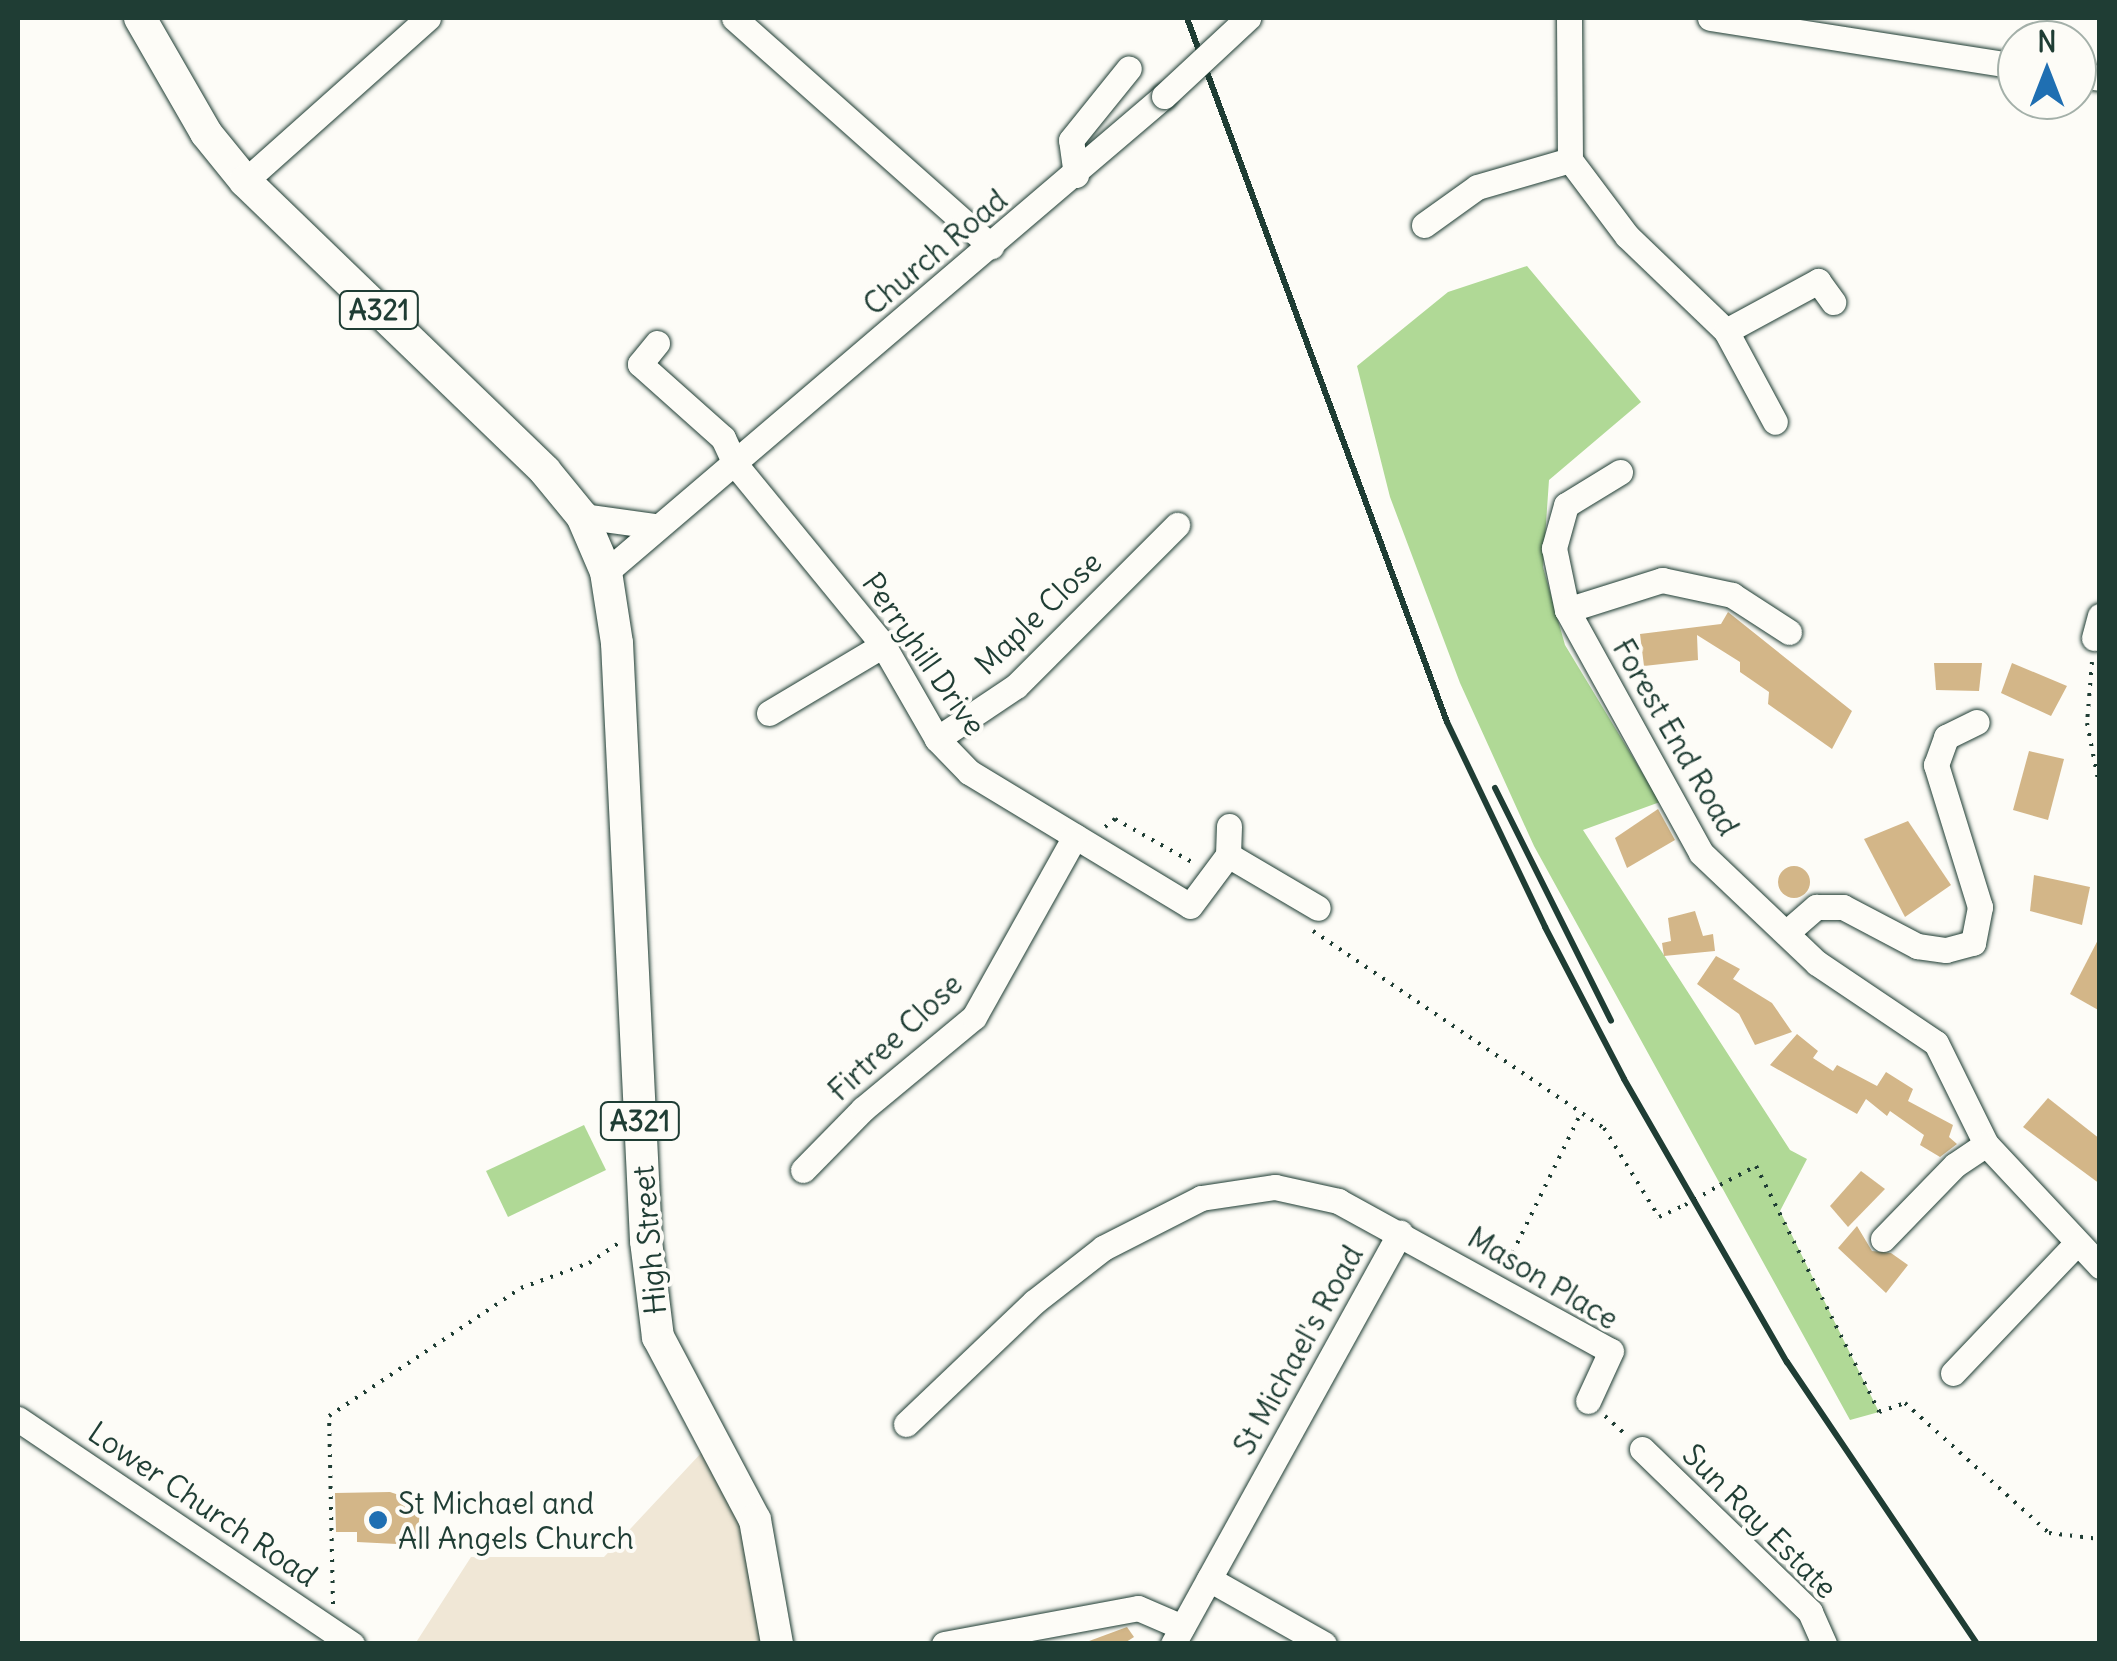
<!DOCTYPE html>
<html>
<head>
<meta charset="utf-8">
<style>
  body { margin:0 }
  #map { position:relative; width:2117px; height:1661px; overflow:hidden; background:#fdfcf7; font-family:Delius,sans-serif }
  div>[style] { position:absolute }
  .built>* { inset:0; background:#f0e7d6 }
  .green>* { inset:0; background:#b0d996 }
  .building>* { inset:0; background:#d3b688 }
  .round { border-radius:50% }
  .path>* { height:4px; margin-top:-2px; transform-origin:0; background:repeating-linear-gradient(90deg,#1f3d34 0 2.5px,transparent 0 10.5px) }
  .roads { filter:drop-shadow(0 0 2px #1f3d34) drop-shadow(0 0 2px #1f3d34) }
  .minor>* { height:25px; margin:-12.5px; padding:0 12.5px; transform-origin:12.5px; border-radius:12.5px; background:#fdfcf7 }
  .major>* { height:32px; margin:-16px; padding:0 16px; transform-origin:16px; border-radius:16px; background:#fdfcf7 }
  .rail>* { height:6px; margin:-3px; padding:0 3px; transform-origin:3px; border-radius:3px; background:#1f3d34 }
  .path-bridge>* { height:4px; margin-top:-2px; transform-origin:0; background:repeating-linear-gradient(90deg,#1f3d34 0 2.5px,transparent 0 10.5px) }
  .bridges { filter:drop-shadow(0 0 2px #1f3d34) drop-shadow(0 0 2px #1f3d34) }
  .minor-bridge>* { height:25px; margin:-12.5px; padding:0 12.5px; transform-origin:12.5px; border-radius:12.5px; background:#fdfcf7 }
  .dots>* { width:28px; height:28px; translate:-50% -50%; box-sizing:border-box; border:5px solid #fdfcf7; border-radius:50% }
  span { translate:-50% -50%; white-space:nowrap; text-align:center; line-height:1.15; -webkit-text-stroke:8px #fdfcf7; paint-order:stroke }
  .shield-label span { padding:2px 8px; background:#fdfcf7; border:2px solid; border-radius:8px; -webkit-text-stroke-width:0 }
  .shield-label { font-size:28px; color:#1f3d34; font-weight:700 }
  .street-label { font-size:30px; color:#1f3d34 }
  .poi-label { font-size:30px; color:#1f3d34 }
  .left { translate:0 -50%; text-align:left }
  .frame { position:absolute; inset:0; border:20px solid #1f3d34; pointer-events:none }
  .north { position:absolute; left:1997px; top:20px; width:100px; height:100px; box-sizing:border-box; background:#fdfcf7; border:2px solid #a4b0a9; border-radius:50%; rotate:0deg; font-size:28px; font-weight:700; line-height:40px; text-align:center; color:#1f3d34 }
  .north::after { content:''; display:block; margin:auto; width:35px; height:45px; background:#1f6fb2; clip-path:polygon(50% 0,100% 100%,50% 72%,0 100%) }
</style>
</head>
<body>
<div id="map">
  <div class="built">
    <i style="clip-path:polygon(703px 1451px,742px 1524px,761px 1643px,415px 1644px,471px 1557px,604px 1557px)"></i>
  </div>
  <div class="green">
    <i style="clip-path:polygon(1527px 266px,1641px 402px,1549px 480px,1543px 567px,1565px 645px,1660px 802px,1583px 830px,1790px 1150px,1807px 1159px,1780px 1211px,1879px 1412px,1850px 1420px,1534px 846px,1460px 683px,1390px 497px,1357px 366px,1448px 292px)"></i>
    <i style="clip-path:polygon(584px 1125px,606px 1170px,508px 1217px,486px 1171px)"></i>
  </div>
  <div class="building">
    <i style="clip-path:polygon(1728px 612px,1852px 711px,1832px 749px,1768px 704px,1769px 692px,1740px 672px,1740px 662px,1697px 635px,1698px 660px,1644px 666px,1640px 634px,1721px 624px)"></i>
    <i style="clip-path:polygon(1934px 663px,1982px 663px,1979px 691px,1936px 690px)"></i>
    <i style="clip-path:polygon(2012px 663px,2067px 686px,2051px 716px,2001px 693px)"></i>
    <i style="clip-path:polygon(2029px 751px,2064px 759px,2048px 820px,2013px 810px)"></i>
    <i style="clip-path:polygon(1658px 809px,1675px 840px,1627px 868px,1615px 838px)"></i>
    <i style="clip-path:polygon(1908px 821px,1951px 885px,1905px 917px,1864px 839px)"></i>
    <i class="round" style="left:1778px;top:866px;width:32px;height:32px"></i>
    <i style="clip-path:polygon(2034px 875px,2090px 887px,2082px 925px,2030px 911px)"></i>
    <i style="clip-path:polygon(1695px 911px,1703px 936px,1713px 934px,1715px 951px,1664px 956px,1662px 943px,1671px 941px,1668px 918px)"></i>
    <i style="clip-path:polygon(2100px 936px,2100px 1011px,2070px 994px)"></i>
    <i style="clip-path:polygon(1716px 956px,1740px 969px,1733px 979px,1772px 1003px,1792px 1032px,1755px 1045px,1739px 1014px,1697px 984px)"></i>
    <i style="clip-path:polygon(1797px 1034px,1818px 1051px,1813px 1058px,1833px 1071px,1837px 1065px,1877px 1086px,1886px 1072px,1913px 1089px,1908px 1101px,1953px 1125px,1949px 1137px,1957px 1144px,1940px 1157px,1920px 1145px,1924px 1135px,1890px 1111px,1887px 1116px,1866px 1099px,1857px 1114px,1770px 1065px)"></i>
    <i style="clip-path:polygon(2048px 1098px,2100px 1139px,2100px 1184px,2023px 1127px)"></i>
    <i style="clip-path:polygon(1861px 1171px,1885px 1189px,1848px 1227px,1830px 1206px)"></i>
    <i style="clip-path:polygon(1857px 1226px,1872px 1251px,1891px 1253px,1908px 1265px,1886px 1293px,1838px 1248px)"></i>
    <i style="clip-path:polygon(390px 1492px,405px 1497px,405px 1509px,420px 1509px,417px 1545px,357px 1542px,357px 1532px,336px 1532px,335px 1493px)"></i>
    <i style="clip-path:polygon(1127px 1627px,1134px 1637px,1123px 1644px,1081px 1644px)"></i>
  </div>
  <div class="path">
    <i style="left:2092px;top:662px;width:61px;rotate:94.7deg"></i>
    <i style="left:2087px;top:723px;width:68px;rotate:79deg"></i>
    <i style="left:1105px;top:827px;width:13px;rotate:-39deg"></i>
    <i style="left:1115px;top:819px;width:88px;rotate:29.2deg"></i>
    <i style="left:1313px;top:931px;width:351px;rotate:34.1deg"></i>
    <i style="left:1604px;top:1128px;width:105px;rotate:58.3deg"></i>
    <i style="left:1659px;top:1217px;width:29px;rotate:-25deg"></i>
    <i style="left:1720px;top:1185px;width:41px;rotate:-27.8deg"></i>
    <i style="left:1756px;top:1166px;width:275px;rotate:63.4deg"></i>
    <i style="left:1879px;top:1412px;width:28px;rotate:-19deg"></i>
    <i style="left:1905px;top:1403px;width:194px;rotate:42.1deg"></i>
    <i style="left:2049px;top:1533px;width:51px;rotate:6.7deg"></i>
    <i style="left:1501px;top:1265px;width:8px;rotate:-23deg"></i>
    <i style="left:1508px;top:1262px;width:161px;rotate:-63.9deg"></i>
    <i style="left:1605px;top:1416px;width:25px;rotate:42deg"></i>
    <i style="left:333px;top:1604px;width:188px;rotate:-91.2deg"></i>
    <i style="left:329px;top:1416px;width:231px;rotate:-33.7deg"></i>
    <i style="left:521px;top:1288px;width:72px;rotate:-20.2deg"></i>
    <i style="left:589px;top:1263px;width:36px;rotate:-34deg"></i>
  </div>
  <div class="roads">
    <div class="minor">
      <i style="left:734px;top:18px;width:344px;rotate:41.6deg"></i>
      <i style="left:1569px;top:18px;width:142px;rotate:89.6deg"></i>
      <i style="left:1570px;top:160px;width:95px;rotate:53.1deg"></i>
      <i style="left:1627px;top:236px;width:137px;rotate:43.8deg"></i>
      <i style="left:1726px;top:331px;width:103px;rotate:61.7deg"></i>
      <i style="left:1710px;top:18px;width:311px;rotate:8.9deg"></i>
      <i style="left:2077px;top:75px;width:23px;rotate:7deg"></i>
      <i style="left:1076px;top:175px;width:35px;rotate:-98deg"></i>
      <i style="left:1071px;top:140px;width:92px;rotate:-51.1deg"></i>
      <i style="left:245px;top:181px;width:245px;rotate:-41.7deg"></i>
      <i style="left:1424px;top:225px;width:65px;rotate:-35.6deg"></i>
      <i style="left:1477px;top:187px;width:97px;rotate:-16.2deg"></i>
      <i style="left:1726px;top:331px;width:105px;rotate:-28.5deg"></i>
      <i style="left:1818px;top:281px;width:26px;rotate:54deg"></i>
      <i style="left:657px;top:343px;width:27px;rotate:129deg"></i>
      <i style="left:640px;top:364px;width:111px;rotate:41.7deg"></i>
      <i style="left:723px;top:438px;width:29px;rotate:65deg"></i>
      <i style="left:735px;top:464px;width:234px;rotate:50.7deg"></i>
      <i style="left:883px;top:645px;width:108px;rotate:60.1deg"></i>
      <i style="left:937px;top:739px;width:46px;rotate:45.9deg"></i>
      <i style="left:969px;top:772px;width:258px;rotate:31.2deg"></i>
      <i style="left:1190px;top:906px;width:64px;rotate:-53.3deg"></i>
      <i style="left:1228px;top:855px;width:29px;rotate:-88deg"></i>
      <i style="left:1620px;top:472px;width:63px;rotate:148.6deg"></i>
      <i style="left:1566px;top:505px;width:45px;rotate:105.6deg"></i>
      <i style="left:1554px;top:548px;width:63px;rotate:78.2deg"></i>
      <i style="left:1567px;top:610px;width:277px;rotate:61.1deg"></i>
      <i style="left:1701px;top:853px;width:160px;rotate:43.5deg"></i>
      <i style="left:1817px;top:963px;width:143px;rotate:33.9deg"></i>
      <i style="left:1936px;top:1043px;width:113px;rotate:63.7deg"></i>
      <i style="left:1986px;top:1144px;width:167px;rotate:46.9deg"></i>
      <i style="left:582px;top:516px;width:74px;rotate:7.8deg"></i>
      <i style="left:606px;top:572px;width:733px;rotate:-40.47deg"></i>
      <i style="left:1567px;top:610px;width:100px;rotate:-17.5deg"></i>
      <i style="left:1662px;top:580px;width:72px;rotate:12.1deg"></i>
      <i style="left:1732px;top:595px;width:68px;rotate:33deg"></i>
      <i style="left:2094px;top:638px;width:23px;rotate:-75deg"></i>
      <i style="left:769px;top:713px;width:133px;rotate:-30.8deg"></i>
      <i style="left:937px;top:739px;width:95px;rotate:-33.9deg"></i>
      <i style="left:1016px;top:686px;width:228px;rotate:-45deg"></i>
      <i style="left:1228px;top:855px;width:104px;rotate:30.5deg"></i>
      <i style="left:1786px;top:933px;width:40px;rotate:-41deg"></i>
      <i style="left:1816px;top:907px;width:27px"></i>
      <i style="left:1843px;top:907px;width:84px;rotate:27.8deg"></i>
      <i style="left:1917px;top:946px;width:29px;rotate:8deg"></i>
      <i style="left:1946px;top:950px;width:28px;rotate:-15deg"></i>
      <i style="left:1973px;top:943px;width:37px;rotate:-79deg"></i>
      <i style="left:1980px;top:907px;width:149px;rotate:-107.2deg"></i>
      <i style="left:1936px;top:765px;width:30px;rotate:-70deg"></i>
      <i style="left:1946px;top:737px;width:34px;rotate:-26deg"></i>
      <i style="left:803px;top:1170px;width:86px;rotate:-45.5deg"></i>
      <i style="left:863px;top:1109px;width:144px;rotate:-39.7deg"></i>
      <i style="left:974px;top:1017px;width:207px;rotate:-60.8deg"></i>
      <i style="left:1883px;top:1239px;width:103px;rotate:-45.8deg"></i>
      <i style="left:1955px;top:1165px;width:37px;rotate:-34deg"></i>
      <i style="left:1953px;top:1373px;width:177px;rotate:-46.4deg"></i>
      <i style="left:18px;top:1419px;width:403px;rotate:34deg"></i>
      <i style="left:906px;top:1424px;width:177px;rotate:-43.6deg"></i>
      <i style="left:1034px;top:1302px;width:88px;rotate:-38deg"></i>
      <i style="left:1103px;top:1248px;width:110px;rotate:-27deg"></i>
      <i style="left:1201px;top:1198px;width:75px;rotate:-8.5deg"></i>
      <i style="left:1275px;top:1187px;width:65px;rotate:12.5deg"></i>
      <i style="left:1338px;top:1201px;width:311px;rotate:28.8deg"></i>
      <i style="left:1611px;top:1351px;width:55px;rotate:114.7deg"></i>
      <i style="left:1642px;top:1449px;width:234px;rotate:44.1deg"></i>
      <i style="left:1810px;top:1612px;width:35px;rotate:66deg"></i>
      <i style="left:1209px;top:1579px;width:132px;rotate:29.5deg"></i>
      <i style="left:944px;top:1644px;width:197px;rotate:-10.5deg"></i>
      <i style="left:1138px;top:1608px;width:48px;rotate:23.4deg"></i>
      <i style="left:1173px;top:1644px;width:470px;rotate:-61.1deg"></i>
    </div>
    <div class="major">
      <i style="left:140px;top:18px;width:133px;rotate:60.1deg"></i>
      <i style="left:206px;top:133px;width:62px;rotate:50.9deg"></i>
      <i style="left:245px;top:181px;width:417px;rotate:44deg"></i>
      <i style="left:545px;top:471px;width:58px;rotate:50.6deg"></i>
      <i style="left:582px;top:516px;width:61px;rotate:66.8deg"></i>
      <i style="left:606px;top:572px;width:72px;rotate:81.2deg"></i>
      <i style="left:617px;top:643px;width:599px;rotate:87.22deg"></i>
      <i style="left:646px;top:1241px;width:97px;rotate:82.9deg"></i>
      <i style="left:658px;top:1337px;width:207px;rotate:62.1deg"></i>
      <i style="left:755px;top:1520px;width:126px;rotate:79.9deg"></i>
    </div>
  </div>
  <div class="rail">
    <i style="left:1187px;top:18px;width:750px;rotate:69.73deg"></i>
    <i style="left:1447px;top:722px;width:227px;rotate:64.4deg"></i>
    <i style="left:1545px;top:927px;width:171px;rotate:62.5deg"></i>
    <i style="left:1624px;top:1079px;width:327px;rotate:60.1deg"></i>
    <i style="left:1787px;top:1362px;width:340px;rotate:56deg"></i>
    <i style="left:1495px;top:788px;width:260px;rotate:63.5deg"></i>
  </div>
  <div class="path-bridge">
    <i style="left:1685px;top:1205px;width:40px;rotate:-29.7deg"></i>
  </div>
  <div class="bridges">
    <div class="minor-bridge">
      <i style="left:1164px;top:96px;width:115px;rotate:-42.9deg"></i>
    </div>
  </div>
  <div class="dots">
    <i style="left:378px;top:1520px;background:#1f6fb2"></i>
  </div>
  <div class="shield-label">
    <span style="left:379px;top:310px">A321</span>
    <span style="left:640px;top:1121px">A321</span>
  </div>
  <div class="street-label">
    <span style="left:935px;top:252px;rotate:-40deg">Church Road</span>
    <span style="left:1038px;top:613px;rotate:-44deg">Maple Close</span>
    <span style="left:924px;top:654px;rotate:55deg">Perryhill Drive</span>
    <span style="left:1676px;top:737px;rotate:60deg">Forest End Road</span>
    <span style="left:895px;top:1037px;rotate:-43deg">Firtree Close</span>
    <span style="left:649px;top:1240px;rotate:-95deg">High Street</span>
    <span style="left:1543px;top:1278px;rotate:31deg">Mason Place</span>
    <span style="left:1298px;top:1350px;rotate:-61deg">St Michael's Road</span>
    <span style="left:203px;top:1504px;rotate:34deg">Lower Church Road</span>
    <span style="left:1760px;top:1521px;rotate:45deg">Sun Ray Estate</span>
  </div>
  <div class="poi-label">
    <span class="left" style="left:398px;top:1520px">St Michael and<br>All Angels Church</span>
  </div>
  <div class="frame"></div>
  <div class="north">N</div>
</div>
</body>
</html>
